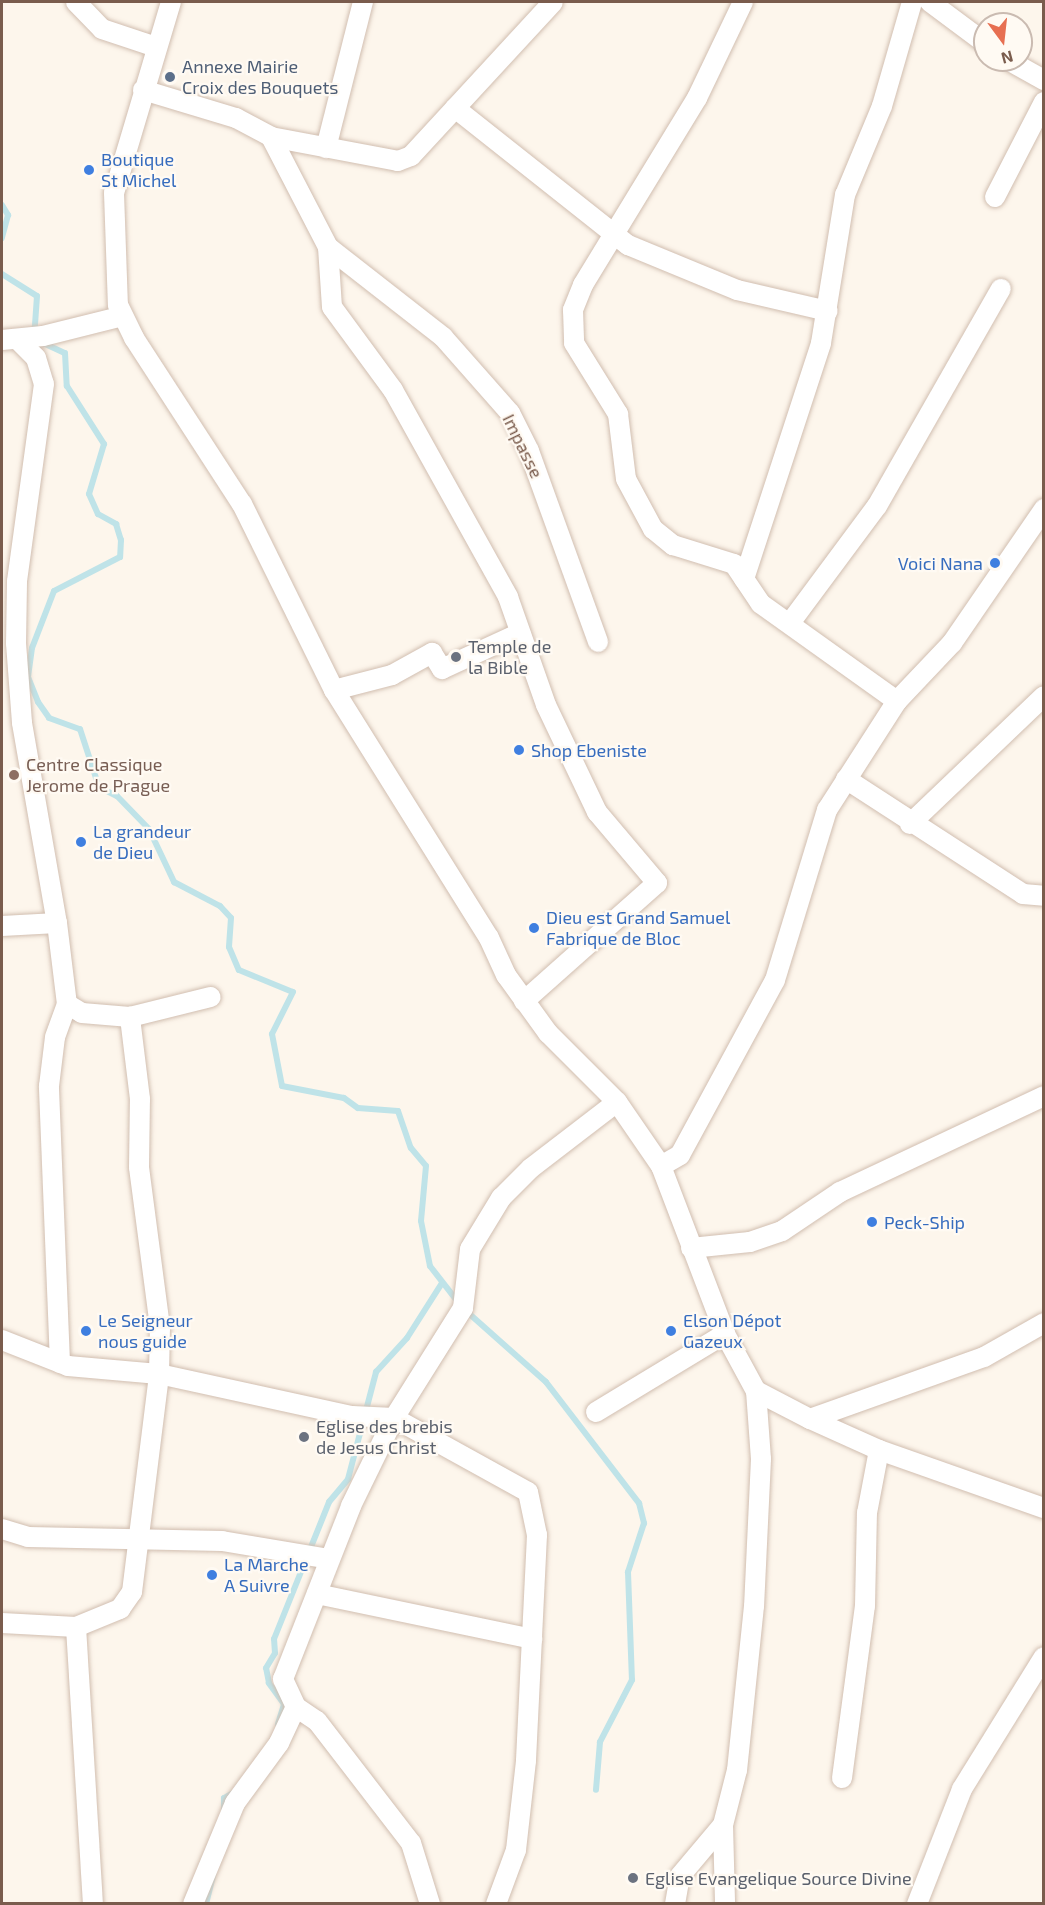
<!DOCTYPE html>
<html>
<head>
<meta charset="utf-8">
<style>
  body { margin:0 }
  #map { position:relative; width:1045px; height:1905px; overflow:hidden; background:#fdf6ec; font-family:"Exo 2",sans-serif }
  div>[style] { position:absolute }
  .stream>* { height:6px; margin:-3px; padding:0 3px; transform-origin:3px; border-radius:3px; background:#bfe3e8 }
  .roads { filter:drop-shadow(0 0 2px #d1beb0) drop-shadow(0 0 2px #d1beb0) }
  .minor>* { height:20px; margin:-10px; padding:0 10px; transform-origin:10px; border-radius:10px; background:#fff }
  .dots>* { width:16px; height:16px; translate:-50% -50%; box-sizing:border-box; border:3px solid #fffaf3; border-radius:50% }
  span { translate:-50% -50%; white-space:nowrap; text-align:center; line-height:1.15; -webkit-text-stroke:4.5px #fffaf3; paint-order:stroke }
  .service-label { font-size:18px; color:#4e5e75 }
  .left { translate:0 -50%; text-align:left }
  .shop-label { font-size:18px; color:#366cbe }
  .right { translate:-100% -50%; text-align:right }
  .street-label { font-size:18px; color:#7a5c4d }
  .worship-label { font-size:18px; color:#5b616d }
  .education-label { font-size:18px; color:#785e54 }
  .frame { position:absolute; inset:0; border:3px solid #7a5c4d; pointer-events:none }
  .north { position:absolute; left:973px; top:12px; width:60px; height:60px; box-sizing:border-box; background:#fffaf3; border:2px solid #cabbb1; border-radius:50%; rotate:165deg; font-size:16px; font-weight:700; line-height:24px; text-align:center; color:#7a5c4d }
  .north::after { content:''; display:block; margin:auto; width:21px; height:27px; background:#e76f51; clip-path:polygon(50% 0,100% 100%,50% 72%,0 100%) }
</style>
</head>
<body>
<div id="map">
  <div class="stream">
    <i style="left:2px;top:205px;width:12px;rotate:59deg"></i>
    <i style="left:8px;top:215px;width:24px;rotate:105deg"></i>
    <i style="left:2px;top:274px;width:41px;rotate:32.2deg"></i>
    <i style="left:37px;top:296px;width:39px;rotate:94deg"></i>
    <i style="left:41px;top:342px;width:26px;rotate:25deg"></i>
    <i style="left:65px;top:353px;width:33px;rotate:87deg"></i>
    <i style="left:67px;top:386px;width:69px;rotate:57.5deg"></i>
    <i style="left:104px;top:444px;width:52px;rotate:106.7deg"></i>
    <i style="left:89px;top:494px;width:22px;rotate:66deg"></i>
    <i style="left:98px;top:514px;width:21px;rotate:29deg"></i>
    <i style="left:116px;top:524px;width:17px;rotate:73deg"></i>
    <i style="left:121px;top:540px;width:17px;rotate:93deg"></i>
    <i style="left:120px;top:557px;width:74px;rotate:152.7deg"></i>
    <i style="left:54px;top:591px;width:61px;rotate:111.1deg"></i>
    <i style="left:32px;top:648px;width:29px;rotate:98deg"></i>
    <i style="left:28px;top:677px;width:27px;rotate:68deg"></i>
    <i style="left:38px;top:702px;width:19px;rotate:55deg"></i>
    <i style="left:49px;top:718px;width:33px;rotate:20deg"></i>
    <i style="left:80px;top:729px;width:61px;rotate:71.9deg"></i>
    <i style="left:99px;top:787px;width:20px;rotate:27deg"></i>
    <i style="left:117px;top:796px;width:46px;rotate:45.9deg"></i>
    <i style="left:149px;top:829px;width:59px;rotate:64.7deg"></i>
    <i style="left:174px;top:882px;width:52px;rotate:27.6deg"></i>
    <i style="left:220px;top:906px;width:16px;rotate:47deg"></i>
    <i style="left:231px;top:918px;width:29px;rotate:94deg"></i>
    <i style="left:229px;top:947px;width:25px;rotate:67deg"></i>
    <i style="left:239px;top:970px;width:58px;rotate:22.2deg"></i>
    <i style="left:293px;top:992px;width:47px;rotate:116.6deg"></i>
    <i style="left:272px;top:1034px;width:53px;rotate:79.1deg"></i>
    <i style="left:282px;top:1086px;width:63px;rotate:11deg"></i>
    <i style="left:344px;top:1098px;width:17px;rotate:36deg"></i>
    <i style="left:358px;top:1108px;width:40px;rotate:4.3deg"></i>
    <i style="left:398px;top:1111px;width:39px;rotate:71deg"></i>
    <i style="left:411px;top:1148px;width:23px;rotate:50deg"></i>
    <i style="left:426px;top:1166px;width:55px;rotate:95.2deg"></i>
    <i style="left:421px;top:1221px;width:46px;rotate:78.7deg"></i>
    <i style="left:430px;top:1266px;width:46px;rotate:52.1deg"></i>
    <i style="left:465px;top:1310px;width:108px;rotate:41.6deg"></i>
    <i style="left:546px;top:1382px;width:153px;rotate:52.5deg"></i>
    <i style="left:639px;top:1503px;width:21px;rotate:76deg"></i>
    <i style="left:644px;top:1523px;width:52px;rotate:108.1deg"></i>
    <i style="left:628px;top:1572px;width:108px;rotate:87.9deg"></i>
    <i style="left:632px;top:1680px;width:70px;rotate:117.3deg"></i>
    <i style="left:600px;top:1742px;width:48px;rotate:94.8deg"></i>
    <i style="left:278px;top:1724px;width:21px;rotate:-73deg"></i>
    <i style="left:284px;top:1704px;width:26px;rotate:-126deg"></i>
    <i style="left:269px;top:1683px;width:15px;rotate:-101deg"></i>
    <i style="left:266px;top:1668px;width:17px;rotate:-59deg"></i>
    <i style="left:275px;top:1653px;width:14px;rotate:-94deg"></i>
    <i style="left:274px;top:1639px;width:148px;rotate:-68.1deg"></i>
    <i style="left:329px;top:1502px;width:30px;rotate:-50deg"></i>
    <i style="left:348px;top:1479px;width:111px;rotate:-75.3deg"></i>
    <i style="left:376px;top:1372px;width:46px;rotate:-47.6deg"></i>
    <i style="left:407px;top:1338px;width:65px;rotate:-57.5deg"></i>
    <i style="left:224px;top:1812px;width:14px;rotate:-90deg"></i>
    <i style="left:224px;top:1798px;width:13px;rotate:-29deg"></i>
    <i style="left:206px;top:1904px;width:30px;rotate:-76deg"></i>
  </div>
  <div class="roads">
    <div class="minor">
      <i style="left:76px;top:2px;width:37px;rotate:46deg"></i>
      <i style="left:102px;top:29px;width:57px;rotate:18.4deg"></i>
      <i style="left:171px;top:2px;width:199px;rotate:106.6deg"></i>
      <i style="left:114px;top:193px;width:112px;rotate:88deg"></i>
      <i style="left:118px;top:305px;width:37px;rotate:64deg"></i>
      <i style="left:134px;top:338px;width:198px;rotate:57deg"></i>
      <i style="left:242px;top:504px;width:208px;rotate:63.7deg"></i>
      <i style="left:334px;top:690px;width:292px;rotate:58deg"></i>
      <i style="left:489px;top:938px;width:41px;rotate:65.3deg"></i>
      <i style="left:506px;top:975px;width:72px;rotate:54.1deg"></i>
      <i style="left:548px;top:1033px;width:98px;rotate:45deg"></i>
      <i style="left:617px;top:1102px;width:78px;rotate:55.5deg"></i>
      <i style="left:661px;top:1166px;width:180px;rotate:69.1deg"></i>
      <i style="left:725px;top:1334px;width:65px;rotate:61.5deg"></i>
      <i style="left:756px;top:1391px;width:68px;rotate:85.8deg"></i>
      <i style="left:761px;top:1459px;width:147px;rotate:92.7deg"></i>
      <i style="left:754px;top:1606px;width:165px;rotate:95.9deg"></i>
      <i style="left:737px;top:1770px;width:57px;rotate:104.3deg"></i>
      <i style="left:723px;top:1825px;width:79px;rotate:88.5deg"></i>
      <i style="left:743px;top:2px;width:106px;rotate:115.6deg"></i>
      <i style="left:697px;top:98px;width:219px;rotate:121.4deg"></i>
      <i style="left:583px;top:285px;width:27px;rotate:112deg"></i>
      <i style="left:573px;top:310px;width:33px;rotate:88deg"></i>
      <i style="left:574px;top:343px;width:84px;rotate:58.2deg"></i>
      <i style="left:618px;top:414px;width:65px;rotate:83deg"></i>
      <i style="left:626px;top:479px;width:57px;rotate:61.6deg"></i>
      <i style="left:653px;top:529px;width:26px;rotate:39deg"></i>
      <i style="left:673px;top:545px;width:64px;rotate:17.3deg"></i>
      <i style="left:734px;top:564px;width:48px;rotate:56deg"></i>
      <i style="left:761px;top:604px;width:167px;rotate:35.5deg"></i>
      <i style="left:930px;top:2px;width:69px;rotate:36.7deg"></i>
      <i style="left:1008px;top:60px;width:41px;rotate:29.1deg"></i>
      <i style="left:143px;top:90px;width:97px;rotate:16.8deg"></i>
      <i style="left:236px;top:118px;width:40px;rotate:28deg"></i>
      <i style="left:271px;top:137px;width:129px;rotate:10.7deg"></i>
      <i style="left:398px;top:161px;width:14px;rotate:-21deg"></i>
      <i style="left:411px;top:156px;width:209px;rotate:-47.3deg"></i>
      <i style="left:455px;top:108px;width:221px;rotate:38.4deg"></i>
      <i style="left:628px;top:245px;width:118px;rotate:22.4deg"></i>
      <i style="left:737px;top:290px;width:93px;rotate:13deg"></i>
      <i style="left:271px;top:137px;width:124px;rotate:62.6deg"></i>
      <i style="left:328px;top:247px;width:60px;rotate:86.2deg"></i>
      <i style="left:332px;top:307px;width:103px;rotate:53.7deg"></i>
      <i style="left:393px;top:390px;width:237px;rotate:60.9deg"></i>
      <i style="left:508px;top:597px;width:114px;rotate:70.6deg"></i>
      <i style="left:546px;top:705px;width:119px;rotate:64.5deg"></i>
      <i style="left:597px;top:812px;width:93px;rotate:49.8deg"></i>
      <i style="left:657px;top:883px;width:178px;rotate:138.4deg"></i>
      <i style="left:326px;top:148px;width:151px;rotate:-75.8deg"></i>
      <i style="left:995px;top:197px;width:107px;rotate:-62.7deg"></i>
      <i style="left:328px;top:247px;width:146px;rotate:38deg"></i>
      <i style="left:443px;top:337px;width:101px;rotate:48.6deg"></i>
      <i style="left:510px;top:413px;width:42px;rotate:63.4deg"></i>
      <i style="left:529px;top:451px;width:203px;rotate:70.1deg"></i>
      <i style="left:2px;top:340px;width:41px;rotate:-5.6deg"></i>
      <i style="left:43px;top:336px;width:82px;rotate:-14deg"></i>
      <i style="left:18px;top:340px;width:25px;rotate:45deg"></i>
      <i style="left:36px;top:358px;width:27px;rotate:73deg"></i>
      <i style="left:44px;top:384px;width:200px;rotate:97.8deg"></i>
      <i style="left:17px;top:582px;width:61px;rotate:90.9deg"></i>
      <i style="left:16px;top:643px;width:80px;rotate:85.7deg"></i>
      <i style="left:22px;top:723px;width:203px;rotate:80.1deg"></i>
      <i style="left:744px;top:579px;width:248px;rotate:-71.9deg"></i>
      <i style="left:821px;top:343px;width:150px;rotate:-80.8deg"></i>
      <i style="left:845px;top:195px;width:96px;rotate:-67.4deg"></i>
      <i style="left:882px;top:106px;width:108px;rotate:-73.9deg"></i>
      <i style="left:790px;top:623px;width:146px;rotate:-53.4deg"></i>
      <i style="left:877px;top:506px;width:250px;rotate:-60.3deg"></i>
      <i style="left:334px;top:690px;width:60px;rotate:-14.5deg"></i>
      <i style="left:392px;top:675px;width:46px;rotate:-28.8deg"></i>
      <i style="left:432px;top:653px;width:19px;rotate:58deg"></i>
      <i style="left:442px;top:669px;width:86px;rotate:-24.8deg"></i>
      <i style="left:846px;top:779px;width:211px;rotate:33deg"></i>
      <i style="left:1023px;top:894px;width:21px;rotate:5deg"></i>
      <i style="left:910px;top:824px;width:185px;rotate:-43.7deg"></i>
      <i style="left:2px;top:926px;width:55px;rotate:-3.1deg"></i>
      <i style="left:57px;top:923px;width:82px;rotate:83deg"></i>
      <i style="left:67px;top:1004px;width:17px;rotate:31deg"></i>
      <i style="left:82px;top:1013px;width:48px;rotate:4.8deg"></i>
      <i style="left:130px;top:1017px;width:83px;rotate:-13.9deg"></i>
      <i style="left:661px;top:1166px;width:22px;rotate:-30deg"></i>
      <i style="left:680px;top:1155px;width:199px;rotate:-61.5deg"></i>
      <i style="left:775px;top:980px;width:178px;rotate:-73deg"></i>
      <i style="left:827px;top:810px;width:130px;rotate:-57.3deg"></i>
      <i style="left:897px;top:701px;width:80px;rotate:-46.5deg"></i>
      <i style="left:952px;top:643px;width:163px;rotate:-55.5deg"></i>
      <i style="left:691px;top:1248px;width:59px;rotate:-5.8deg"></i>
      <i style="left:750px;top:1242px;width:34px;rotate:-19deg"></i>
      <i style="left:782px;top:1231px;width:70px;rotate:-33.9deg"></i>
      <i style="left:840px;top:1192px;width:225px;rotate:-25.2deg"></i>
      <i style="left:2px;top:1340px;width:71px;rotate:21.5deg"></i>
      <i style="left:68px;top:1366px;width:91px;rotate:5deg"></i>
      <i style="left:159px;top:1374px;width:198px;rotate:12.3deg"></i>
      <i style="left:352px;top:1416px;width:42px;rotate:2.7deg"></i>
      <i style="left:394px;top:1418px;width:153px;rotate:28.9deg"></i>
      <i style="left:528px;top:1492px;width:44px;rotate:78.2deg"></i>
      <i style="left:537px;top:1535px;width:226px;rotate:92.8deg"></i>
      <i style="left:526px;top:1761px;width:90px;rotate:96.4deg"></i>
      <i style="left:516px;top:1850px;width:58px;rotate:110.3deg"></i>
      <i style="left:60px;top:1363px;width:277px;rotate:-92.3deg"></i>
      <i style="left:49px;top:1086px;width:49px;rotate:-83deg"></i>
      <i style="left:55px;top:1037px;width:35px;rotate:-70deg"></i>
      <i style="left:756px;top:1391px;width:61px;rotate:27.4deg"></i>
      <i style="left:810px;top:1419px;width:185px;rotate:-19.6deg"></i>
      <i style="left:984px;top:1357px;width:69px;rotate:-29.5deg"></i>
      <i style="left:596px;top:1412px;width:151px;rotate:-31.2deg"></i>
      <i style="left:810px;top:1419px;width:76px;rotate:24.2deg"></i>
      <i style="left:879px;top:1450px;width:175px;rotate:19.4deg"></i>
      <i style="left:2px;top:1529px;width:27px;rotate:17deg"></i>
      <i style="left:28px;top:1537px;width:194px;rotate:1.2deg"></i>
      <i style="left:222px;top:1541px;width:109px;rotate:9.5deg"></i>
      <i style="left:317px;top:1594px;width:220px;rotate:11.8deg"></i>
      <i style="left:2px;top:1623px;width:74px;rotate:3.1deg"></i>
      <i style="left:76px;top:1627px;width:48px;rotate:-22.2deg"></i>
      <i style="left:120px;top:1609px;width:21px;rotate:-55deg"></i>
      <i style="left:132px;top:1592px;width:220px;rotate:-82.9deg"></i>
      <i style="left:159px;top:1374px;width:47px;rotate:-88.8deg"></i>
      <i style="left:160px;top:1327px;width:161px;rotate:-97.5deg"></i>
      <i style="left:139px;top:1167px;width:68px;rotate:-89.2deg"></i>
      <i style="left:140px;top:1099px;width:83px;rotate:-97deg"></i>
      <i style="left:76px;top:1627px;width:278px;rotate:86.5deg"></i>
      <i style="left:296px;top:1707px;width:25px;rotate:34deg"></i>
      <i style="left:317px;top:1721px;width:154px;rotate:52.4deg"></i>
      <i style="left:411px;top:1843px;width:64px;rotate:72.7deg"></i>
      <i style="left:842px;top:1778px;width:174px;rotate:-82.4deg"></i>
      <i style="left:865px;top:1606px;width:93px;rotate:-88.8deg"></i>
      <i style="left:867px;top:1513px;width:64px;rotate:-79.2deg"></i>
      <i style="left:193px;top:1904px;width:109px;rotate:-67.4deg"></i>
      <i style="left:235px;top:1803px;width:74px;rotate:-53.7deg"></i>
      <i style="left:279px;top:1743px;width:40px;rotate:-65deg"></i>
      <i style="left:296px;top:1707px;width:31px;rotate:-115deg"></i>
      <i style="left:283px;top:1679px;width:186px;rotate:-68.5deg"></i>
      <i style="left:351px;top:1506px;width:98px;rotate:-64deg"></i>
      <i style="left:394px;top:1418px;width:130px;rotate:-57.9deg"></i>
      <i style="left:463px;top:1308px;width:59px;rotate:-83.2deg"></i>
      <i style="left:470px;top:1249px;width:60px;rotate:-58.7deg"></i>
      <i style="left:501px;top:1198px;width:42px;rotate:-45deg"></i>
      <i style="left:531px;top:1168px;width:108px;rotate:-37.5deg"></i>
      <i style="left:675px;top:1904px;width:28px;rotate:-80deg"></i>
      <i style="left:680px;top:1876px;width:67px;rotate:-49.9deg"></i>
      <i style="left:917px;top:1904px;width:123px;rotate:-68.6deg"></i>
      <i style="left:962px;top:1789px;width:155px;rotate:-58.2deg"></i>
    </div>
  </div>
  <div class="dots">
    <i style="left:170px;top:77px;background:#5c6f8a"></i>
    <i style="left:89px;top:170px;background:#3f7fe0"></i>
    <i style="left:995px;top:563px;background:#3f7fe0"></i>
    <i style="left:456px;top:657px;background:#6b7280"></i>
    <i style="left:519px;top:750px;background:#3f7fe0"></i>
    <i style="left:14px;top:775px;background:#8d6e63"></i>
    <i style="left:81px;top:842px;background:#3f7fe0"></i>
    <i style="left:534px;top:928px;background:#3f7fe0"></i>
    <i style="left:872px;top:1222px;background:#3f7fe0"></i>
    <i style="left:86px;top:1331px;background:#3f7fe0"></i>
    <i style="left:671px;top:1331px;background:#3f7fe0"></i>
    <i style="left:304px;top:1437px;background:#6b7280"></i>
    <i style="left:212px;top:1575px;background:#3f7fe0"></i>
    <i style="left:633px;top:1878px;background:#6b7280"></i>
  </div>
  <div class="service-label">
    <span class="left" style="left:182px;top:77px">Annexe Mairie<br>Croix des Bouquets</span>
  </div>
  <div class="shop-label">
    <span class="left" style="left:101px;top:170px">Boutique<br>St Michel</span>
    <span class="right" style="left:983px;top:563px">Voici Nana</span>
    <span class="left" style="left:531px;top:750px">Shop Ebeniste</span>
    <span class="left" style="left:93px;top:842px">La grandeur<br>de Dieu</span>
    <span class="left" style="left:546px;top:928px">Dieu est Grand Samuel<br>Fabrique de Bloc</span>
    <span class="left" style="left:884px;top:1222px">Peck-Ship</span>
    <span class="left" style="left:98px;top:1331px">Le Seigneur<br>nous guide</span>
    <span class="left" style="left:683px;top:1331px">Elson Dépot<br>Gazeux</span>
    <span class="left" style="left:224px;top:1575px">La Marche<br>A Suivre</span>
  </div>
  <div class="street-label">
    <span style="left:523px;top:446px;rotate:64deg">Impasse</span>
  </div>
  <div class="worship-label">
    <span class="left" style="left:468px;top:657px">Temple de<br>la Bible</span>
    <span class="left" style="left:316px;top:1437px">Eglise des brebis<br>de Jesus Christ</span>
    <span class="left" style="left:645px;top:1878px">Eglise Evangelique Source Divine</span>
  </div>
  <div class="education-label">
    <span class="left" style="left:26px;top:775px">Centre Classique<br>Jerome de Prague</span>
  </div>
  <div class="frame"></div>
  <div class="north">N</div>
</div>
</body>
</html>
